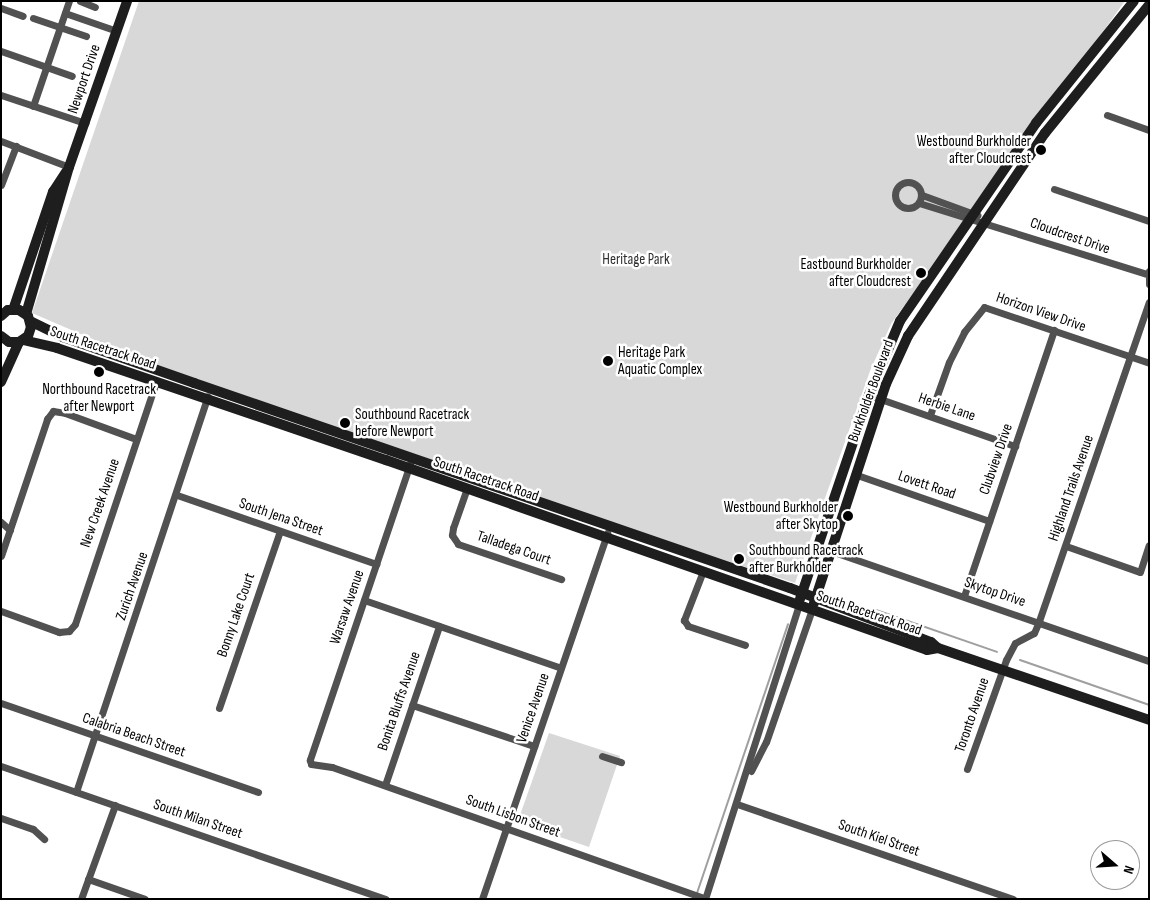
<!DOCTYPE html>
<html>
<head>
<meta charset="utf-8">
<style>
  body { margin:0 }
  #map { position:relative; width:1150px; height:900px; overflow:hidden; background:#fff; font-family:"Sofia Sans Condensed",sans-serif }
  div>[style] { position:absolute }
  .green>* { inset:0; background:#d8d8d8 }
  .stream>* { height:2px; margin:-1px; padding:0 1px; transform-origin:1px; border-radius:1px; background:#9f9f9f }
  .street>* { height:7px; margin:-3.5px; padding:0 3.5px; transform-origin:3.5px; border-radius:3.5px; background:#515151 }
  .street>.ring { margin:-3.5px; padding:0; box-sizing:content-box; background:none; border:7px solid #515151; border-radius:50% }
  .secondary>* { height:10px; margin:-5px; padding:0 5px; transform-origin:5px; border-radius:5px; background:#1e1e1e }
  .dots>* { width:14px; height:14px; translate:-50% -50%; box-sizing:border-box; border:2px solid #fff; border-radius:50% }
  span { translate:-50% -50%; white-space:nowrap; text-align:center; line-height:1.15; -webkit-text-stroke:5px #fff; paint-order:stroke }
  .street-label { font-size:15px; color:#000 }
  .poi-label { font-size:15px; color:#000 }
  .right { translate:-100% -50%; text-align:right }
  .left { translate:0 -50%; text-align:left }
  .park-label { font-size:15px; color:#2f2f2f }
  .frame { position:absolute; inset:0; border:2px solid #000; pointer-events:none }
  .north { position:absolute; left:1090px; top:840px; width:50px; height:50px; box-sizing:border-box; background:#fff; border:1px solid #999; border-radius:50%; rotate:109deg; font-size:14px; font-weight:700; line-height:20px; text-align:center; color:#000 }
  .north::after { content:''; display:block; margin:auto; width:18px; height:22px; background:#000; clip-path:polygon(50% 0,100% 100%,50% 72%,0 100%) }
</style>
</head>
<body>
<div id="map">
  <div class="green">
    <i style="clip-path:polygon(139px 1px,1125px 1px,891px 324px,870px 371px,795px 583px,429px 464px,194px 383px,32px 313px)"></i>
    <i style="clip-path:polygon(549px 733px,620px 756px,589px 847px,522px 824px,519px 818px)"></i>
  </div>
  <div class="stream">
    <i style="left:876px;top:610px;width:128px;rotate:19.1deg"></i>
    <i style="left:1020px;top:660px;width:137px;rotate:19.2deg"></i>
    <i style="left:695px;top:899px;width:290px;rotate:-71.3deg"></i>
  </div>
  <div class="street">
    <i style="left:80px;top:1px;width:16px;rotate:22deg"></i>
    <i style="left:1px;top:8px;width:23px;rotate:20deg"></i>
    <i style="left:65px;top:13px;width:55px;rotate:19.1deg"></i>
    <i style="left:33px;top:18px;width:56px;rotate:18.8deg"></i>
    <i style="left:1px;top:51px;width:75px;rotate:19.4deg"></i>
    <i style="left:1px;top:95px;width:89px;rotate:18.4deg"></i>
    <i style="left:33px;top:106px;width:111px;rotate:-71.1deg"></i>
    <i style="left:1107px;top:115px;width:45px;rotate:19.7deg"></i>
    <i style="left:1px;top:141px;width:73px;rotate:20.9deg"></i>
    <i class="ring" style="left:895px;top:182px;width:19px;height:19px"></i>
    <i style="left:1px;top:185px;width:42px;rotate:-69deg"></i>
    <i style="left:1054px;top:189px;width:100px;rotate:18.6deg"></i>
    <i style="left:922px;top:195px;width:59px;rotate:20deg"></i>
    <i style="left:919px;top:203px;width:239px;rotate:17.3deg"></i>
    <i style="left:1149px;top:271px;width:13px;rotate:90deg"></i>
    <i style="left:869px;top:395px;width:155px;rotate:19.3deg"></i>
    <i style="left:930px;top:415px;width:56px;rotate:-70.3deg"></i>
    <i style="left:949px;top:362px;width:34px;rotate:-63deg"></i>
    <i style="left:964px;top:332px;width:32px;rotate:-51deg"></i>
    <i style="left:984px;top:307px;width:174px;rotate:18.7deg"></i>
    <i style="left:412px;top:458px;width:319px;rotate:108.7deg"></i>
    <i style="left:310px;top:760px;width:4px;rotate:76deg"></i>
    <i style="left:311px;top:764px;width:21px;rotate:8deg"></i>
    <i style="left:332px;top:767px;width:395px;rotate:19.4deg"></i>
    <i style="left:857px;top:475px;width:140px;rotate:19.2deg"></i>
    <i style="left:467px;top:488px;width:42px;rotate:109.3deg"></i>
    <i style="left:453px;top:528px;width:7px;rotate:98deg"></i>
    <i style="left:452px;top:535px;width:11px;rotate:56deg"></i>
    <i style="left:458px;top:544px;width:109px;rotate:18.8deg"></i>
    <i style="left:177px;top:495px;width:211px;rotate:19.1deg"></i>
    <i style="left:1px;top:522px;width:12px;rotate:42deg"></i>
    <i style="left:1066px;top:546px;width:78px;rotate:19.4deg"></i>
    <i style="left:1140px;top:572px;width:28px;rotate:-72deg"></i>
    <i style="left:831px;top:551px;width:336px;rotate:19.1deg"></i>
    <i style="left:1px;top:556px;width:145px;rotate:-71.4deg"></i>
    <i style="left:47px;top:419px;width:10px;rotate:-53deg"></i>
    <i style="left:53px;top:411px;width:12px;rotate:9deg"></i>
    <i style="left:65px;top:413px;width:76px;rotate:20.1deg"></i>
    <i style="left:703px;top:571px;width:53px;rotate:111.2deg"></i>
    <i style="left:684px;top:620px;width:7px;rotate:56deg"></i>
    <i style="left:688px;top:626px;width:60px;rotate:18.4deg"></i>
    <i style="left:964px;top:596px;width:281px;rotate:-71.3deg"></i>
    <i style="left:364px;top:600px;width:208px;rotate:19deg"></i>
    <i style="left:1px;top:611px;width:62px;rotate:19.9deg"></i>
    <i style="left:59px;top:632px;width:10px;rotate:-6deg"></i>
    <i style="left:69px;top:631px;width:9px;rotate:-49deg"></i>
    <i style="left:75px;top:624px;width:255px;rotate:-71.5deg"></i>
    <i style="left:1px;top:703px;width:272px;rotate:19.1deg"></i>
    <i style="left:412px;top:705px;width:129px;rotate:18.6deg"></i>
    <i style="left:219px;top:708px;width:187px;rotate:-71deg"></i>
    <i style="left:602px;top:756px;width:20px;rotate:18deg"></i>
    <i style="left:1px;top:766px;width:407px;rotate:19.1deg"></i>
    <i style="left:967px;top:769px;width:116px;rotate:-70.3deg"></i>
    <i style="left:1006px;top:660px;width:19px;rotate:-62deg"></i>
    <i style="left:1015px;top:643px;width:21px;rotate:-28deg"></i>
    <i style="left:1034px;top:633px;width:13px;rotate:-67deg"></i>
    <i style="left:1039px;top:621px;width:337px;rotate:-71deg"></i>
    <i style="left:751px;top:771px;width:33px;rotate:-63deg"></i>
    <i style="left:766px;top:742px;width:141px;rotate:-70.9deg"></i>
    <i style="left:385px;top:785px;width:168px;rotate:-71.2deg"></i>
    <i style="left:76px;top:792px;width:417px;rotate:-71.6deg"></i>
    <i style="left:737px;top:804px;width:292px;rotate:19deg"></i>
    <i style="left:1px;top:818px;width:34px;rotate:19deg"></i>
    <i style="left:33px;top:829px;width:15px;rotate:42deg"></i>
    <i style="left:88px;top:879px;width:60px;rotate:19.3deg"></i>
    <i style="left:81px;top:899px;width:100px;rotate:-70.1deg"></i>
    <i style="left:482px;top:899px;width:387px;rotate:-71.1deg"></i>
    <i style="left:705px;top:899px;width:310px;rotate:-72.3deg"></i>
  </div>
  <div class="secondary">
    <i style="left:13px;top:310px;width:125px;rotate:-71.3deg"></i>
    <i style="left:53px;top:192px;width:24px;rotate:-57deg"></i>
    <i style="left:26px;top:314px;width:153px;rotate:-73.7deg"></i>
    <i style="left:69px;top:167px;width:176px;rotate:-70.7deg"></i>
    <i style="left:1px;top:316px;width:9px;rotate:-41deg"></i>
    <i style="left:8px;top:310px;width:11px"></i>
    <i style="left:19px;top:310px;width:11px;rotate:34deg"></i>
    <i style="left:28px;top:316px;width:11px;rotate:75deg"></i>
    <i style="left:31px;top:327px;width:9px;rotate:108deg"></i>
    <i style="left:28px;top:336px;width:11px;rotate:146deg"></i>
    <i style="left:19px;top:342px;width:10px;rotate:180deg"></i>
    <i style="left:9px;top:342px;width:10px;rotate:-143deg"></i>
    <i style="left:30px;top:321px;width:37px;rotate:26deg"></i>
    <i style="left:63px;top:337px;width:139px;rotate:19.3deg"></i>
    <i style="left:194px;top:383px;width:630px;rotate:18.98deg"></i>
    <i style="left:790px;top:588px;width:151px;rotate:21deg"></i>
    <i style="left:931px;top:642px;width:9px;rotate:41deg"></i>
    <i style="left:938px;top:648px;width:223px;rotate:18.8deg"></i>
    <i style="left:23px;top:340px;width:35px;rotate:13deg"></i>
    <i style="left:57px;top:348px;width:348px;rotate:18.8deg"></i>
    <i style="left:386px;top:460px;width:573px;rotate:19.35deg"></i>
    <i style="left:927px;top:650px;width:11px;rotate:-10deg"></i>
    <i style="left:1px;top:382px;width:44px;rotate:-65.8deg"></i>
    <i style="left:800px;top:599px;width:215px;rotate:-71.3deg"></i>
    <i style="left:869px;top:395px;width:80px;rotate:-67.3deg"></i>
    <i style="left:900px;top:321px;width:240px;rotate:-55.5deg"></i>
    <i style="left:1036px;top:123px;width:156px;rotate:-51.2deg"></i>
    <i style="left:814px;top:603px;width:231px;rotate:-71.8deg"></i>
    <i style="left:886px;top:384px;width:53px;rotate:-65.4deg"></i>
    <i style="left:908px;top:336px;width:245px;rotate:-56deg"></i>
    <i style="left:1045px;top:133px;width:165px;rotate:-50.9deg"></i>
  </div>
  <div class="dots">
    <i style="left:1041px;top:150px;background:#000"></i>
    <i style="left:921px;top:273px;background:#000"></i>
    <i style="left:608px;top:361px;background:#000"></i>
    <i style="left:99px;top:372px;background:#000"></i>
    <i style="left:345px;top:423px;background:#000"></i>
    <i style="left:848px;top:516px;background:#000"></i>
    <i style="left:739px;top:559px;background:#000"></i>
  </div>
  <div class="street-label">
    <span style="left:84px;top:79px;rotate:-71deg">Newport Drive</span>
    <span style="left:1070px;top:236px;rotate:19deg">Cloudcrest Drive</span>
    <span style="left:1041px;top:312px;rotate:19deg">Horizon View Drive</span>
    <span style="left:103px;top:348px;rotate:18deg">South Racetrack Road</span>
    <span style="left:871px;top:391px;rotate:-70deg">Burkholder Boulevard</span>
    <span style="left:947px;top:407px;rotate:19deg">Herbie Lane</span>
    <span style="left:996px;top:459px;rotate:-71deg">Clubview Drive</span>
    <span style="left:486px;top:479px;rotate:19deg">South Racetrack Road</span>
    <span style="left:927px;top:485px;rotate:19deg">Lovett Road</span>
    <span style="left:1071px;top:488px;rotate:-71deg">Highland Trails Avenue</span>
    <span style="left:100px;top:503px;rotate:-71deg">New Creek Avenue</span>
    <span style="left:281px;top:517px;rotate:19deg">South Jena Street</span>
    <span style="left:514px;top:548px;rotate:19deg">Talladega Court</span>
    <span style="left:132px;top:586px;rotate:-71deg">Zurich Avenue</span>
    <span style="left:995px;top:592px;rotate:19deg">Skytop Drive</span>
    <span style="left:347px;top:607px;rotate:-71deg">Warsaw Avenue</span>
    <span style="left:869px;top:613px;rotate:19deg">South Racetrack Road</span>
    <span style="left:236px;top:615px;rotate:-71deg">Bonny Lake Court</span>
    <span style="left:399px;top:701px;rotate:-71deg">Bonita Bluffs Avenue</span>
    <span style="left:533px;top:708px;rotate:-71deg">Venice Avenue</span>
    <span style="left:972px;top:715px;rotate:-71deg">Toronto Avenue</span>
    <span style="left:134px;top:735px;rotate:19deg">Calabria Beach Street</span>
    <span style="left:513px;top:816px;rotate:20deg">South Lisbon Street</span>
    <span style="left:198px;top:819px;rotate:19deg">South Milan Street</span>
    <span style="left:879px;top:838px;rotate:19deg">South Kiel Street</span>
  </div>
  <div class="poi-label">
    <span class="right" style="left:1031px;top:150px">Westbound Burkholder<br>after Cloudcrest</span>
    <span class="right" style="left:911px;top:273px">Eastbound Burkholder<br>after Cloudcrest</span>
    <span class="left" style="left:618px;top:361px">Heritage Park<br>Aquatic Complex</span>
    <span style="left:99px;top:398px">Northbound Racetrack<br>after Newport</span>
    <span class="left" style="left:355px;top:423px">Southbound Racetrack<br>before Newport</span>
    <span class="right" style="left:838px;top:516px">Westbound Burkholder<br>after Skytop</span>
    <span class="left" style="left:749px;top:559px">Southbound Racetrack<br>after Burkholder</span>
  </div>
  <div class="park-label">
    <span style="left:636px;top:260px">Heritage Park</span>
  </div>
  <div class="frame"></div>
  <div class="north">N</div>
</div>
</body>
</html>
